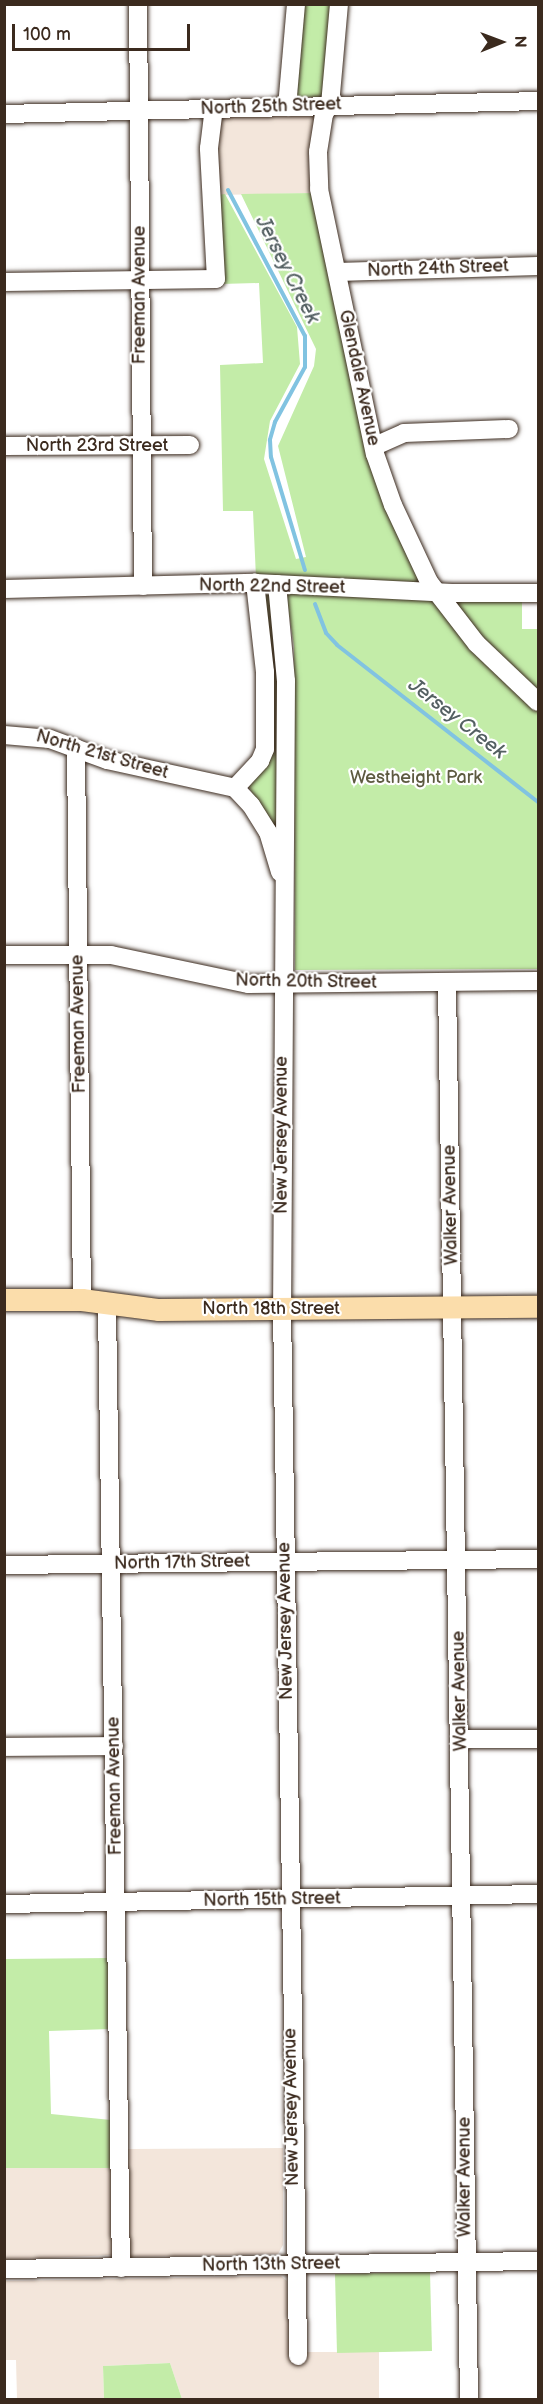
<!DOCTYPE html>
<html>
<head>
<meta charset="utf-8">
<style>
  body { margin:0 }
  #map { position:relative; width:543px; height:2404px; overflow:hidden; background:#fff; font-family:"Balsamiq Sans",sans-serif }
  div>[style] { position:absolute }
  .built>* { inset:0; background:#f3e6db }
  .green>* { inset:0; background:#c3eca8 }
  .stream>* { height:4px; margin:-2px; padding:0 2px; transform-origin:2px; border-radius:2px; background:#81c3e1 }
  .roads { filter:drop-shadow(0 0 2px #3b2a1e) drop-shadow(0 0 2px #3b2a1e) }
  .minor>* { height:18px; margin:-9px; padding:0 9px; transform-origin:9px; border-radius:9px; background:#fff }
  .major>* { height:22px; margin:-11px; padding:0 11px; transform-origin:11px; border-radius:11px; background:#fbddab }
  span { translate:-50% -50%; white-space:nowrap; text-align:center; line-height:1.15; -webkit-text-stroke:4.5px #fff; paint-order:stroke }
  .street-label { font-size:18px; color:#3b2a1e }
  .park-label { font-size:18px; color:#5d5a40 }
  .water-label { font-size:20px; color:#546062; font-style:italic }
  .frame { position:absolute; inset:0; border:6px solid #3b2a1e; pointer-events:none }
  .north { position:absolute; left:471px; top:12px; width:60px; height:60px; -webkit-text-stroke:4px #fff; paint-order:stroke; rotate:89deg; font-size:16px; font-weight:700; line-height:24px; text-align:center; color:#3b2a1e }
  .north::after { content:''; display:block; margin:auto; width:21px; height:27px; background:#3b2a1e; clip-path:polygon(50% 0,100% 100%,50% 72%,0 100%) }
  .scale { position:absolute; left:12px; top:24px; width:178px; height:27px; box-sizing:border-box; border:3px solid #3b2a1e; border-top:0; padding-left:8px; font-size:18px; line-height:21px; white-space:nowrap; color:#3b2a1e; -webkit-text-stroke:4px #fff; paint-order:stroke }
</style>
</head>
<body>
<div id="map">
  <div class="built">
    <i style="clip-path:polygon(219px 114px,319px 114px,315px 193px,217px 195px,215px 150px)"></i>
    <i style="clip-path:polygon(283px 2148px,283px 2245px,278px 2254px,131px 2257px,127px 2253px,126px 2149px)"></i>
    <i style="clip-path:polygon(4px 2168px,112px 2168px,112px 2255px,5px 2260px)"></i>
    <i style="clip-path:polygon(281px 2276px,287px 2281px,290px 2352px,379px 2352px,379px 2399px,182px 2399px,170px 2363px,103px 2366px,104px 2399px,17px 2399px,16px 2360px,5px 2360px,4px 2281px)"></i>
  </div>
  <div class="green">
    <i style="clip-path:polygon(302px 5px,333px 5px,325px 94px,320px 97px,297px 97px,294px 91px,301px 55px)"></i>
    <i style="clip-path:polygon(315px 193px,332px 279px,420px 576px,418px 582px,256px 578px,253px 511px,223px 511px,220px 365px,263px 363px,259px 283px,221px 284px,217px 195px,225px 194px,297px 327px,300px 364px,270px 421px,264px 459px,296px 559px,306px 557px,278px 446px,314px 366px,316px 349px,241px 194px)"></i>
    <i style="clip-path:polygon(266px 591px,271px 595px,280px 690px,281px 848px,249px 787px,265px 760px,261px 595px)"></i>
    <i style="clip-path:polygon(291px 592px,428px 594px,538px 710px,538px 969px,295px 970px,294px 646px,286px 595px)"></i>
    <i style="clip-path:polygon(522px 598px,522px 629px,538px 629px,538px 694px,490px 650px,458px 609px,457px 603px,463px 599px)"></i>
    <i style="clip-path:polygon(110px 1958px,110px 2029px,49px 2031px,51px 2114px,111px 2120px,112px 2168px,5px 2168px,4px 1959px)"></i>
    <i style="clip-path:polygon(430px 2272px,432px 2351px,337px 2353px,335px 2274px)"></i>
    <i style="clip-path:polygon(170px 2363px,182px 2399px,104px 2399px,103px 2366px)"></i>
  </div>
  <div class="stream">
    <i style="left:228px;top:190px;width:165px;rotate:62.2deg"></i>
    <i style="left:305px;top:336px;width:31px;rotate:90deg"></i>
    <i style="left:305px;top:367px;width:63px;rotate:118.6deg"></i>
    <i style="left:275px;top:422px;width:19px;rotate:106deg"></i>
    <i style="left:270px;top:440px;width:17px;rotate:87deg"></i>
    <i style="left:271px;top:457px;width:118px;rotate:73.3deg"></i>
    <i style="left:315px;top:604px;width:31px;rotate:69deg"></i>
    <i style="left:326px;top:633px;width:16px;rotate:47deg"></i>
    <i style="left:337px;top:645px;width:255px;rotate:38deg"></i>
  </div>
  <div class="roads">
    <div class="minor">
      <i style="left:138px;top:4px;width:582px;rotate:89.51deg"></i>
      <i style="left:339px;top:4px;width:101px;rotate:95.1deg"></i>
      <i style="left:330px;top:105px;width:11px;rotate:124deg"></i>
      <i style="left:324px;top:114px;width:38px;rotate:99deg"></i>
      <i style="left:318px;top:152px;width:37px;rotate:88deg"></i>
      <i style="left:319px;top:189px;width:271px;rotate:78.1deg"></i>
      <i style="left:375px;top:454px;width:54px;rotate:70.6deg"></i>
      <i style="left:393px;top:505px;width:85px;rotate:64.9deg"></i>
      <i style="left:429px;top:582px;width:78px;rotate:52.3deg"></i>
      <i style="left:477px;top:644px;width:84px;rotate:43.6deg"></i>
      <i style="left:287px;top:107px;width:103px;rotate:-85deg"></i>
      <i style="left:4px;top:114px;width:534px;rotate:-1.39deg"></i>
      <i style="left:337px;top:272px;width:201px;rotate:-1.7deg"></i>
      <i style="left:4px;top:282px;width:212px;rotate:-0.8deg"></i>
      <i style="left:216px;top:279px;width:131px;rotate:-93.1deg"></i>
      <i style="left:209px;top:148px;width:38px;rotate:-83deg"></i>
      <i style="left:4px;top:446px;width:186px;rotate:-0.3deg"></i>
      <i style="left:375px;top:446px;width:32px;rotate:-24deg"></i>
      <i style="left:404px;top:433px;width:105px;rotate:-2.2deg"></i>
      <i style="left:277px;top:584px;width:97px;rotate:84.7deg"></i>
      <i style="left:286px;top:681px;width:628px;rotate:90.36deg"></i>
      <i style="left:282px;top:1309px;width:1047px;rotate:89.12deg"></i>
      <i style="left:4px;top:589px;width:251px;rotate:-1.4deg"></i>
      <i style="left:255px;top:583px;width:197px;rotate:2.9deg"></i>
      <i style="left:452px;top:593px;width:86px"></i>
      <i style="left:4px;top:735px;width:46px;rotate:5deg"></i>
      <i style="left:50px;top:739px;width:61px;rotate:20.2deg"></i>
      <i style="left:107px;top:760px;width:131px;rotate:12.3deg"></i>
      <i style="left:76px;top:748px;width:552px;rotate:89.38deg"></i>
      <i style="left:235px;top:788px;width:37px;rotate:-47deg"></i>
      <i style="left:260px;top:761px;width:13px;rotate:-67deg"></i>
      <i style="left:265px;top:749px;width:77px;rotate:-90deg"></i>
      <i style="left:265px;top:672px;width:90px;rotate:-96.4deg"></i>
      <i style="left:235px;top:788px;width:23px;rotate:47deg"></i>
      <i style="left:251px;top:805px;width:32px;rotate:58deg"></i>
      <i style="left:268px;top:832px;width:42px;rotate:73.3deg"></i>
      <i style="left:4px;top:955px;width:107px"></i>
      <i style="left:111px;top:955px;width:141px;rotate:11.9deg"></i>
      <i style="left:249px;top:984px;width:289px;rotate:-0.6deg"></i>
      <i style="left:447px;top:983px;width:1417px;rotate:89.11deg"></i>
      <i style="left:107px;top:1305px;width:963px;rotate:89.17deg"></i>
      <i style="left:4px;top:1565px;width:534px;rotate:-0.64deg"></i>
      <i style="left:461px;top:1739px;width:77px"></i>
      <i style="left:4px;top:1747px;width:110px;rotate:-0.5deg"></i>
      <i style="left:4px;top:1904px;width:534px;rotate:-1.07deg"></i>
      <i style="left:4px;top:2269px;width:534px;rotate:-0.86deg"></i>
    </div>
    <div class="major">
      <i style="left:4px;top:1300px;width:78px"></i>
      <i style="left:82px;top:1300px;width:78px;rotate:7.4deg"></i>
      <i style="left:159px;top:1310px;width:379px;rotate:-0.5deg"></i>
    </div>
  </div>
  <div class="street-label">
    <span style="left:271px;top:107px;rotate:-2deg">North 25th Street</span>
    <span style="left:438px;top:269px;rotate:-2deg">North 24th Street</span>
    <span style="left:140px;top:295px;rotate:-90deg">Freeman Avenue</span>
    <span style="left:359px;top:378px;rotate:78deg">Glendale Avenue</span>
    <span style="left:97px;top:446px">North 23rd Street</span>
    <span style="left:272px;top:587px;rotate:1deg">North 22nd Street</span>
    <span style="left:102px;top:755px;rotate:16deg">North 21st Street</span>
    <span style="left:306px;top:982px;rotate:1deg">North 20th Street</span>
    <span style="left:79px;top:1024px;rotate:-91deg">Freeman Avenue</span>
    <span style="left:282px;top:1135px;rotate:-90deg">New Jersey Avenue</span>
    <span style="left:451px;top:1205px;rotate:-91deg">Walker Avenue</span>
    <span style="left:271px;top:1309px">North 18th Street</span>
    <span style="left:182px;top:1563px;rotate:-1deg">North 17th Street</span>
    <span style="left:286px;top:1621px;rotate:-91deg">New Jersey Avenue</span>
    <span style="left:460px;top:1691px;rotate:-91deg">Walker Avenue</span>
    <span style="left:115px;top:1786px;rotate:-91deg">Freeman Avenue</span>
    <span style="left:272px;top:1900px;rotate:-1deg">North 15th Street</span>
    <span style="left:292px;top:2107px;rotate:-91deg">New Jersey Avenue</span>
    <span style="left:465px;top:2177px;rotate:-90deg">Walker Avenue</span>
    <span style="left:271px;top:2265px;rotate:-1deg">North 13th Street</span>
  </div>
  <div class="park-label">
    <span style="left:416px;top:778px">Westheight Park</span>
  </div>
  <div class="water-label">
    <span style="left:287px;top:270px;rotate:63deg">Jersey Creek</span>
    <span style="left:457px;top:719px;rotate:38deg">Jersey Creek</span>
  </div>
  <div class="frame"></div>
  <div class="north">N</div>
  <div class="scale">100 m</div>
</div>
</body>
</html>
